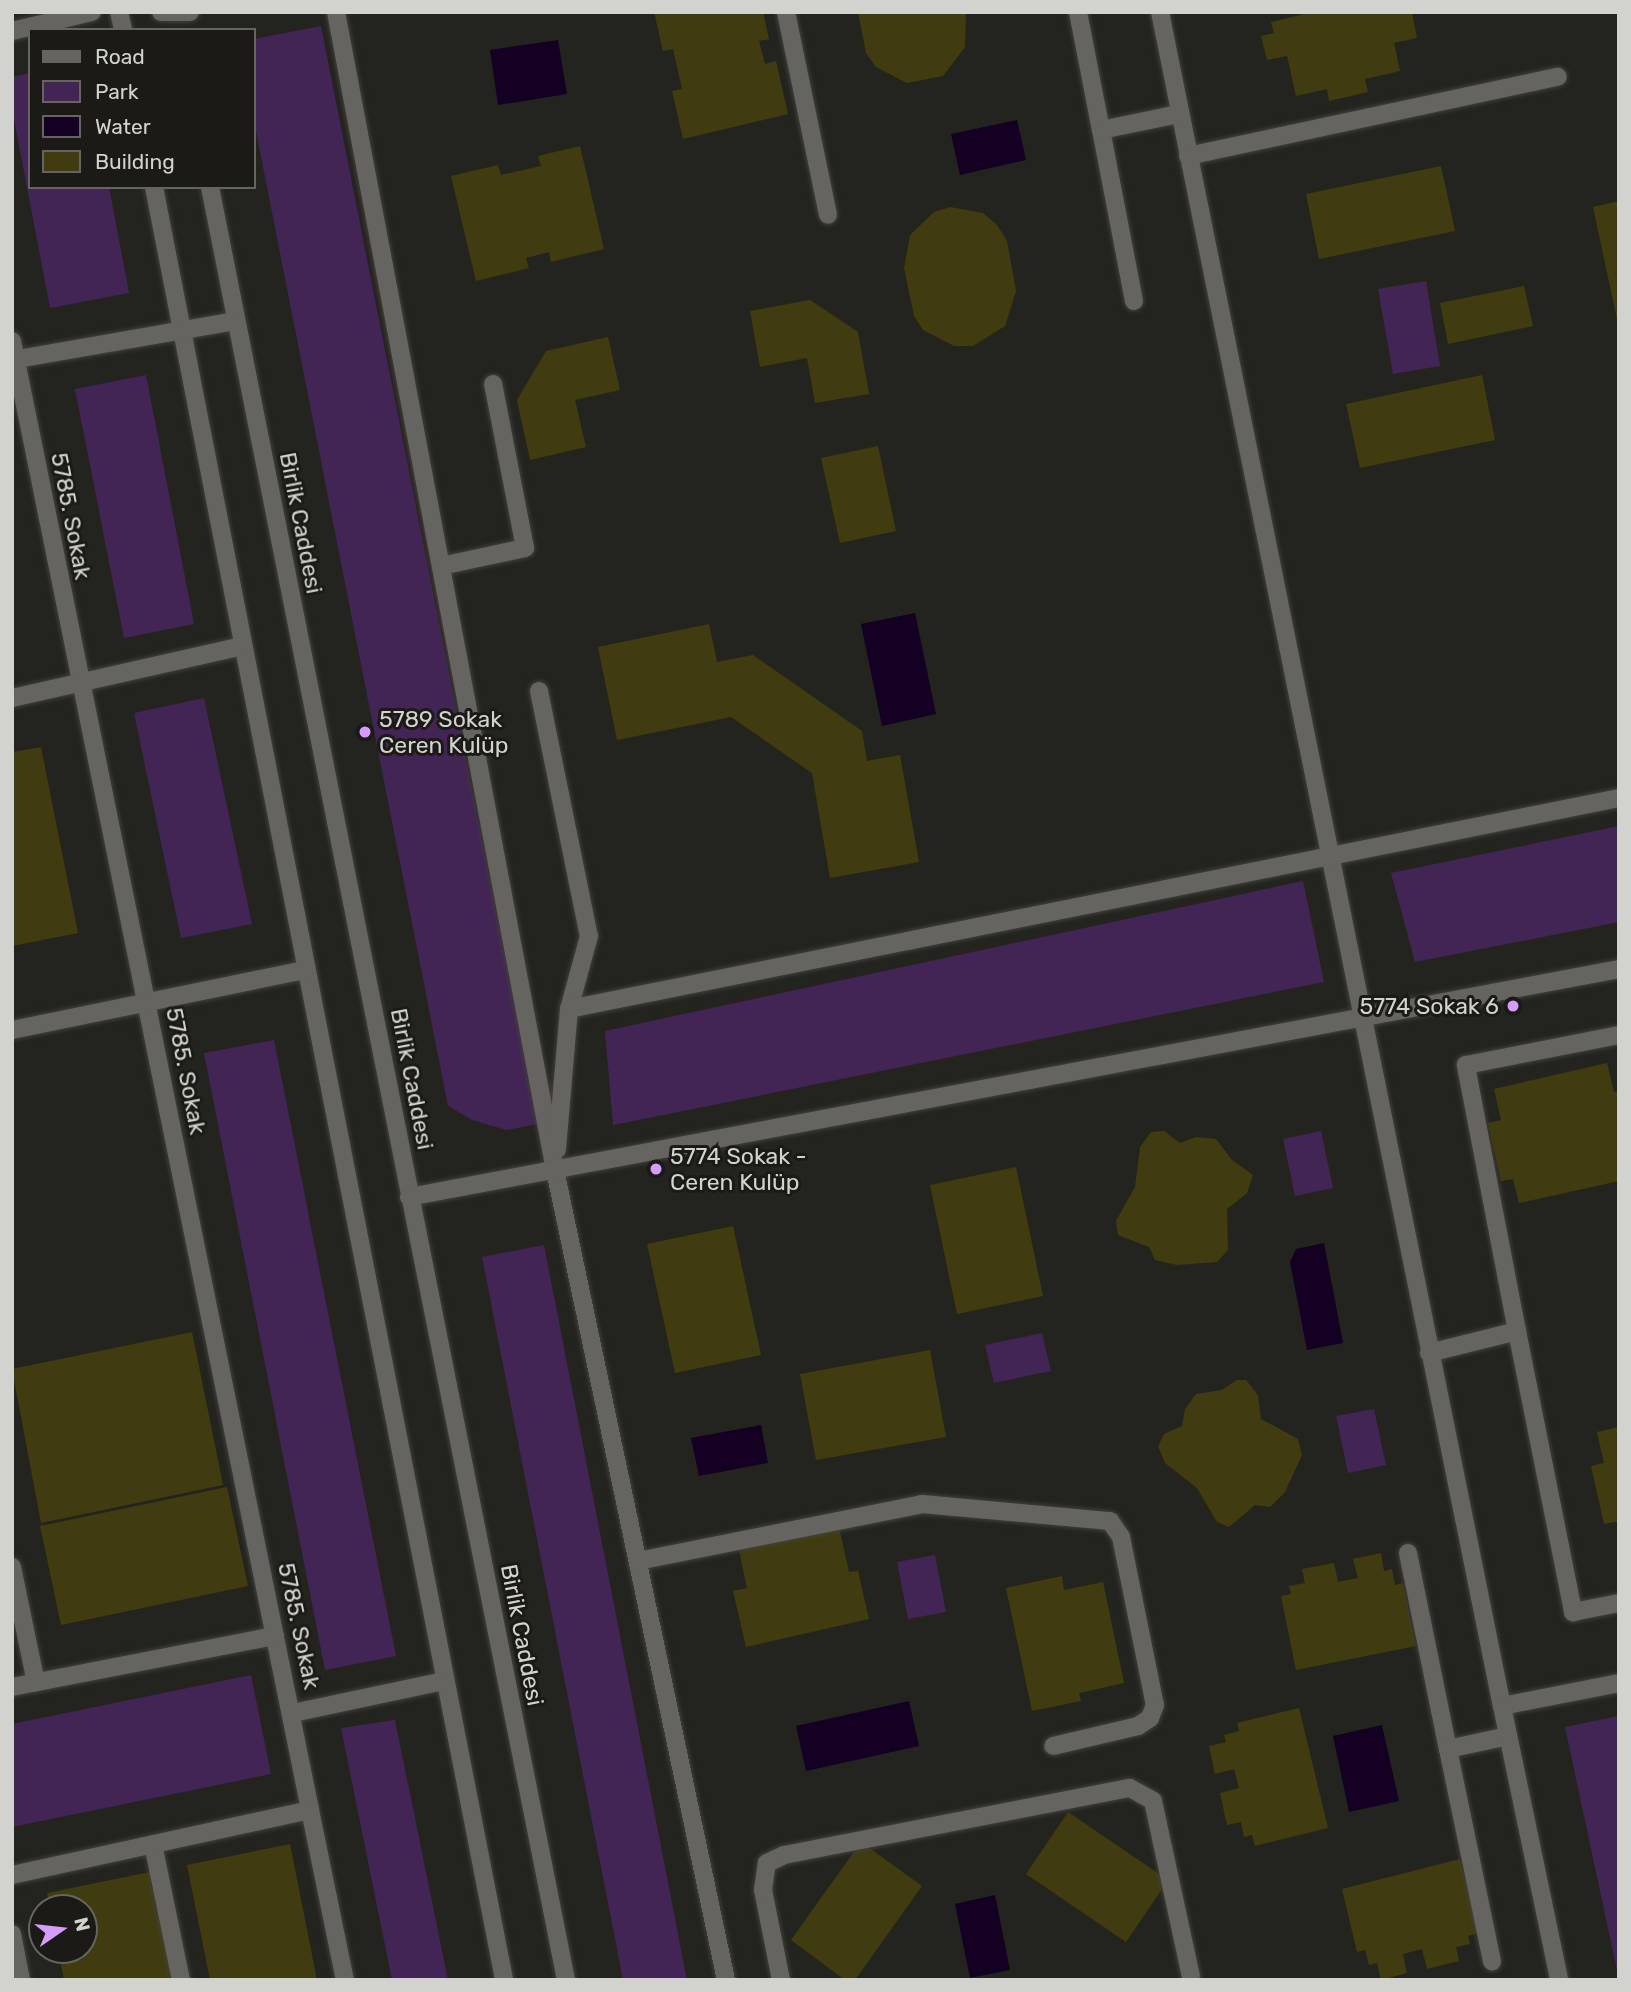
<!DOCTYPE html>
<html>
<head>
<meta charset="utf-8">
<style>
  body { margin:0 }
  #map { position:relative; width:1631px; height:1992px; overflow:hidden; background:#24241f; font-family:Rubik,sans-serif }
  div>[style] { position:absolute }
  .green>* { inset:0; background:#422554 }
  .water>* { inset:0; background:#140022 }
  .building>* { inset:0; background:#413c0f }
  .roads { filter:drop-shadow(0 0 2px #41403c) drop-shadow(0 0 2px #41403c) }
  .minor>* { height:18px; margin:-9px; padding:0 9px; transform-origin:9px; border-radius:9px; background:#65645f }
  .dots>* { width:19px; height:19px; translate:-50% -50%; box-sizing:border-box; border:4px solid #1b1a16; border-radius:50% }
  span { translate:-50% -50%; white-space:nowrap; text-align:center; line-height:1.15; -webkit-text-stroke:6px #1b1a16; paint-order:stroke }
  .street-label { font-size:23px; color:#d2d2cf }
  .poi-label { font-size:23px; color:#d2d2cf }
  .left { translate:0 -50%; text-align:left }
  .right { translate:-100% -50%; text-align:right }
  .frame { position:absolute; inset:0; border:14px solid #d2d2cf; pointer-events:none }
  .legend { position:absolute; left:28px; top:28px; width:228px; height:161px; box-sizing:border-box; background:#1b1a16; border:2px solid #646460; margin:0; padding:9px 12px; list-style:none; font-size:21px; color:#d2d2cf }
  .legend li { display:flex; align-items:center; gap:14px; height:35px }
  .legend b { width:35px; border:2px solid #646460 }
  .north { position:absolute; left:28px; top:1894px; width:70px; height:70px; box-sizing:border-box; background:#1b1a16; border:2px solid #646460; border-radius:50%; rotate:76deg; font-size:19px; font-weight:700; line-height:28px; text-align:center; color:#d2d2cf }
  .north::after { content:''; display:block; margin:auto; width:24px; height:32px; background:#d49cfb; clip-path:polygon(50% 0,100% 100%,50% 72%,0 100%) }
</style>
</head>
<body>
<div id="map">
  <div class="green">
    <i style="clip-path:polygon(321px 26px,538px 1124px,506px 1130px,472px 1120px,448px 1106px,254px 121px,254px 39px)"></i>
    <i style="clip-path:polygon(30px 73px,30px 187px,109px 187px,129px 293px,50px 308px,12px 109px,12px 77px)"></i>
    <i style="clip-path:polygon(1426px 281px,1440px 366px,1393px 374px,1378px 289px)"></i>
    <i style="clip-path:polygon(146px 375px,194px 624px,124px 638px,75px 389px)"></i>
    <i style="clip-path:polygon(204px 698px,252px 924px,181px 938px,134px 713px)"></i>
    <i style="clip-path:polygon(1619px 826px,1619px 922px,1415px 962px,1391px 873px)"></i>
    <i style="clip-path:polygon(1303px 881px,1324px 982px,613px 1125px,605px 1031px)"></i>
    <i style="clip-path:polygon(274px 1040px,396px 1656px,325px 1670px,204px 1053px)"></i>
    <i style="clip-path:polygon(1321px 1131px,1333px 1188px,1295px 1196px,1283px 1139px)"></i>
    <i style="clip-path:polygon(544px 1245px,687px 1980px,623px 1980px,482px 1257px)"></i>
    <i style="clip-path:polygon(1042px 1333px,1051px 1371px,994px 1383px,985px 1345px)"></i>
    <i style="clip-path:polygon(1374px 1409px,1386px 1465px,1348px 1473px,1336px 1416px)"></i>
    <i style="clip-path:polygon(935px 1555px,946px 1612px,908px 1619px,897px 1562px)"></i>
    <i style="clip-path:polygon(251px 1675px,271px 1774px,12px 1827px,12px 1724px)"></i>
    <i style="clip-path:polygon(1619px 1716px,1619px 1980px,1565px 1727px)"></i>
    <i style="clip-path:polygon(395px 1720px,448px 1980px,392px 1980px,341px 1728px)"></i>
  </div>
  <div class="water">
    <i style="clip-path:polygon(558px 40px,567px 94px,498px 105px,490px 50px)"></i>
    <i style="clip-path:polygon(1017px 120px,1026px 160px,960px 175px,951px 134px)"></i>
    <i style="clip-path:polygon(915px 613px,936px 714px,882px 726px,861px 624px)"></i>
    <i style="clip-path:polygon(1324px 1243px,1343px 1343px,1307px 1350px,1290px 1262px,1296px 1249px)"></i>
    <i style="clip-path:polygon(761px 1425px,768px 1463px,699px 1476px,691px 1438px)"></i>
    <i style="clip-path:polygon(909px 1701px,919px 1746px,806px 1771px,796px 1726px)"></i>
    <i style="clip-path:polygon(1382px 1725px,1399px 1801px,1349px 1812px,1333px 1736px)"></i>
    <i style="clip-path:polygon(995px 1895px,1010px 1970px,970px 1978px,955px 1904px)"></i>
  </div>
  <div class="building">
    <i style="clip-path:polygon(654px 12px,763px 12px,769px 39px,759px 41px,765px 64px,776px 61px,788px 114px,683px 139px,672px 91px,682px 89px,673px 49px,663px 51px)"></i>
    <i style="clip-path:polygon(858px 12px,966px 12px,965px 47px,943px 76px,907px 83px,876px 67px,866px 53px)"></i>
    <i style="clip-path:polygon(1313px 12px,1412px 12px,1417px 38px,1394px 43px,1400px 71px,1365px 79px,1368px 92px,1329px 101px,1327px 89px,1296px 96px,1287px 56px,1267px 60px,1261px 36px,1274px 33px,1271px 22px)"></i>
    <i style="clip-path:polygon(580px 146px,604px 249px,551px 262px,549px 252px,526px 258px,529px 268px,476px 281px,451px 176px,498px 165px,501px 175px,541px 166px,538px 156px)"></i>
    <i style="clip-path:polygon(1441px 166px,1455px 231px,1319px 259px,1306px 194px)"></i>
    <i style="clip-path:polygon(1619px 201px,1619px 324px,1618px 324px,1593px 207px)"></i>
    <i style="clip-path:polygon(950px 207px,983px 213px,997px 225px,1007px 241px,1016px 291px,1005px 326px,973px 346px,954px 346px,923px 330px,914px 316px,904px 268px,910px 235px,934px 212px)"></i>
    <i style="clip-path:polygon(1524px 286px,1533px 326px,1448px 344px,1440px 303px)"></i>
    <i style="clip-path:polygon(810px 300px,858px 332px,869px 394px,815px 403px,807px 358px,760px 367px,750px 311px)"></i>
    <i style="clip-path:polygon(608px 337px,620px 390px,575px 400px,586px 447px,530px 460px,517px 400px,546px 351px)"></i>
    <i style="clip-path:polygon(1482px 375px,1495px 440px,1360px 468px,1346px 404px)"></i>
    <i style="clip-path:polygon(878px 446px,896px 531px,840px 543px,821px 458px)"></i>
    <i style="clip-path:polygon(709px 624px,717px 662px,753px 655px,862px 731px,867px 761px,900px 755px,919px 862px,830px 878px,812px 773px,731px 717px,617px 740px,598px 647px)"></i>
    <i style="clip-path:polygon(41px 747px,78px 933px,12px 946px,12px 752px)"></i>
    <i style="clip-path:polygon(1607px 1063px,1614px 1092px,1619px 1091px,1619px 1181px,1519px 1203px,1513px 1179px,1501px 1181px,1488px 1123px,1501px 1120px,1494px 1089px)"></i>
    <i style="clip-path:polygon(1164px 1131px,1180px 1143px,1196px 1137px,1216px 1139px,1232px 1160px,1253px 1175px,1247px 1193px,1227px 1209px,1228px 1250px,1217px 1262px,1177px 1265px,1155px 1260px,1149px 1247px,1118px 1235px,1116px 1221px,1135px 1187px,1140px 1147px,1151px 1132px)"></i>
    <i style="clip-path:polygon(1016px 1167px,1043px 1296px,957px 1314px,930px 1185px)"></i>
    <i style="clip-path:polygon(733px 1226px,761px 1355px,675px 1373px,647px 1244px)"></i>
    <i style="clip-path:polygon(192px 1332px,223px 1485px,41px 1523px,12px 1369px)"></i>
    <i style="clip-path:polygon(930px 1350px,946px 1437px,816px 1460px,800px 1374px)"></i>
    <i style="clip-path:polygon(1237px 1380px,1246px 1380px,1258px 1395px,1261px 1419px,1298px 1439px,1302px 1455px,1285px 1492px,1270px 1507px,1255px 1505px,1229px 1527px,1217px 1522px,1197px 1488px,1165px 1463px,1158px 1446px,1164px 1434px,1182px 1426px,1185px 1409px,1196px 1394px,1222px 1390px)"></i>
    <i style="clip-path:polygon(1619px 1427px,1619px 1521px,1604px 1524px,1591px 1466px,1604px 1463px,1597px 1432px)"></i>
    <i style="clip-path:polygon(227px 1487px,248px 1586px,61px 1625px,40px 1526px)"></i>
    <i style="clip-path:polygon(839px 1527px,849px 1572px,858px 1571px,869px 1619px,746px 1647px,733px 1591px,747px 1588px,739px 1550px)"></i>
    <i style="clip-path:polygon(1381px 1553px,1384px 1571px,1392px 1569px,1395px 1585px,1403px 1583px,1416px 1646px,1296px 1670px,1281px 1596px,1291px 1594px,1289px 1586px,1305px 1583px,1302px 1569px,1334px 1563px,1338px 1582px,1358px 1578px,1353px 1559px)"></i>
    <i style="clip-path:polygon(1062px 1576px,1064px 1590px,1103px 1582px,1124px 1683px,1079px 1693px,1081px 1701px,1032px 1711px,1006px 1588px)"></i>
    <i style="clip-path:polygon(1299px 1708px,1328px 1828px,1255px 1846px,1252px 1835px,1244px 1837px,1241px 1822px,1227px 1825px,1220px 1793px,1239px 1788px,1234px 1769px,1215px 1774px,1209px 1746px,1226px 1742px,1224px 1735px,1239px 1731px,1237px 1723px)"></i>
    <i style="clip-path:polygon(1068px 1812px,1168px 1880px,1126px 1942px,1026px 1874px)"></i>
    <i style="clip-path:polygon(861px 1842px,922px 1886px,855px 1980px,845px 1980px,791px 1940px)"></i>
    <i style="clip-path:polygon(290px 1844px,317px 1980px,210px 1980px,187px 1865px)"></i>
    <i style="clip-path:polygon(1460px 1859px,1479px 1933px,1468px 1936px,1470px 1944px,1456px 1947px,1459px 1961px,1427px 1969px,1422px 1949px,1403px 1954px,1407px 1973px,1381px 1980px,1377px 1963px,1369px 1965px,1365px 1950px,1357px 1952px,1342px 1889px)"></i>
    <i style="clip-path:polygon(150px 1872px,172px 1980px,64px 1980px,58px 1950px,84px 1950px,84px 1908px,50px 1908px,47px 1893px)"></i>
  </div>
  <div class="roads">
    <div class="minor">
      <i style="left:119px;top:12px;width:18px;rotate:77deg"></i>
      <i style="left:161px;top:12px;width:29px"></i>
      <i style="left:336px;top:12px;width:1179px;rotate:79.29deg"></i>
      <i style="left:555px;top:1170px;width:828px;rotate:78.08deg"></i>
      <i style="left:786px;top:12px;width:207px;rotate:78.3deg"></i>
      <i style="left:1078px;top:12px;width:120px;rotate:79deg"></i>
      <i style="left:1160px;top:12px;width:1728px;rotate:78.59deg"></i>
      <i style="left:1502px;top:1706px;width:119px;rotate:-11.1deg"></i>
      <i style="left:12px;top:31px;width:82px;rotate:-13.4deg"></i>
      <i style="left:1188px;top:156px;width:378px;rotate:-12.1deg"></i>
      <i style="left:154px;top:187px;width:1827px;rotate:78.95deg"></i>
      <i style="left:210px;top:187px;width:1828px;rotate:78.77deg"></i>
      <i style="left:1134px;top:301px;width:174px;rotate:-100.9deg"></i>
      <i style="left:1101px;top:130px;width:80px;rotate:-11.6deg"></i>
      <i style="left:12px;top:341px;width:1499px;rotate:78.53deg"></i>
      <i style="left:12px;top:360px;width:226px;rotate:-9.9deg"></i>
      <i style="left:441px;top:566px;width:86px;rotate:-12.1deg"></i>
      <i style="left:525px;top:548px;width:167px;rotate:-101deg"></i>
      <i style="left:539px;top:691px;width:250px;rotate:78.5deg"></i>
      <i style="left:589px;top:936px;width:76px;rotate:105.3deg"></i>
      <i style="left:569px;top:1009px;width:141px;rotate:94.9deg"></i>
      <i style="left:12px;top:698px;width:237px;rotate:-12.7deg"></i>
      <i style="left:569px;top:1009px;width:1071px;rotate:-11.36deg"></i>
      <i style="left:12px;top:1030px;width:298px;rotate:-11.6deg"></i>
      <i style="left:409px;top:1197px;width:1231px;rotate:-10.67deg"></i>
      <i style="left:1517px;top:1331px;width:271px;rotate:-100.9deg"></i>
      <i style="left:1466px;top:1065px;width:156px;rotate:-11.1deg"></i>
      <i style="left:1429px;top:1353px;width:91px;rotate:-14deg"></i>
      <i style="left:1517px;top:1331px;width:287px;rotate:78.7deg"></i>
      <i style="left:1573px;top:1612px;width:47px;rotate:-11.1deg"></i>
      <i style="left:1408px;top:1553px;width:200px;rotate:78.5deg"></i>
      <i style="left:1448px;top:1749px;width:61px;rotate:-12.2deg"></i>
      <i style="left:638px;top:1561px;width:290px;rotate:-11.3deg"></i>
      <i style="left:922px;top:1504px;width:189px;rotate:5.2deg"></i>
      <i style="left:1110px;top:1521px;width:19px;rotate:55deg"></i>
      <i style="left:1121px;top:1537px;width:171px;rotate:78.6deg"></i>
      <i style="left:1155px;top:1705px;width:14px;rotate:111deg"></i>
      <i style="left:1150px;top:1718px;width:14px;rotate:146deg"></i>
      <i style="left:1138px;top:1726px;width:87px;rotate:166.8deg"></i>
      <i style="left:12px;top:1567px;width:118px;rotate:78.3deg"></i>
      <i style="left:12px;top:1687px;width:268px;rotate:-11deg"></i>
      <i style="left:1502px;top:1706px;width:280px;rotate:78.2deg"></i>
      <i style="left:293px;top:1713px;width:153px;rotate:-12deg"></i>
      <i style="left:1448px;top:1749px;width:217px;rotate:78.3deg"></i>
      <i style="left:153px;top:1844px;width:139px;rotate:78.4deg"></i>
      <i style="left:12px;top:1875px;width:305px;rotate:-12.3deg"></i>
      <i style="left:310px;top:1810px;width:174px;rotate:78.4deg"></i>
      <i style="left:12px;top:1934px;width:47px;rotate:78.9deg"></i>
      <i style="left:781px;top:1980px;width:92px;rotate:-101.3deg"></i>
      <i style="left:763px;top:1890px;width:27px;rotate:-82deg"></i>
      <i style="left:767px;top:1863px;width:19px;rotate:-25deg"></i>
      <i style="left:784px;top:1855px;width:352px;rotate:-11deg"></i>
      <i style="left:1130px;top:1788px;width:26px;rotate:29deg"></i>
      <i style="left:1153px;top:1801px;width:180px;rotate:77.8deg"></i>
    </div>
  </div>
  <div class="dots">
    <i style="left:365px;top:732px;background:#d49cfb"></i>
    <i style="left:1513px;top:1006px;background:#d49cfb"></i>
    <i style="left:656px;top:1169px;background:#d49cfb"></i>
  </div>
  <div class="street-label">
    <span style="left:71px;top:516px;rotate:79deg">5785. Sokak</span>
    <span style="left:301px;top:523px;rotate:79deg">Birlik Caddesi</span>
    <span style="left:186px;top:1071px;rotate:79deg">5785. Sokak</span>
    <span style="left:412px;top:1079px;rotate:79deg">Birlik Caddesi</span>
    <span style="left:299px;top:1626px;rotate:78deg">5785. Sokak</span>
    <span style="left:522px;top:1635px;rotate:79deg">Birlik Caddesi</span>
  </div>
  <div class="poi-label">
    <span class="left" style="left:379px;top:732px">5789 Sokak<br>Ceren Kulüp</span>
    <span class="right" style="left:1499px;top:1006px">5774 Sokak 6</span>
    <span class="left" style="left:670px;top:1169px">5774 Sokak -<br>Ceren Kulüp</span>
  </div>
  <div class="frame"></div>
  <ul class="legend">
  <li><b style="height:9px;background:#65645f"></b>Road</li>
  <li><b style="height:19px;background:#422554"></b>Park</li>
  <li><b style="height:19px;background:#140022"></b>Water</li>
  <li><b style="height:19px;background:#413c0f"></b>Building</li>
  </ul>
  <div class="north">N</div>
</div>
</body>
</html>
